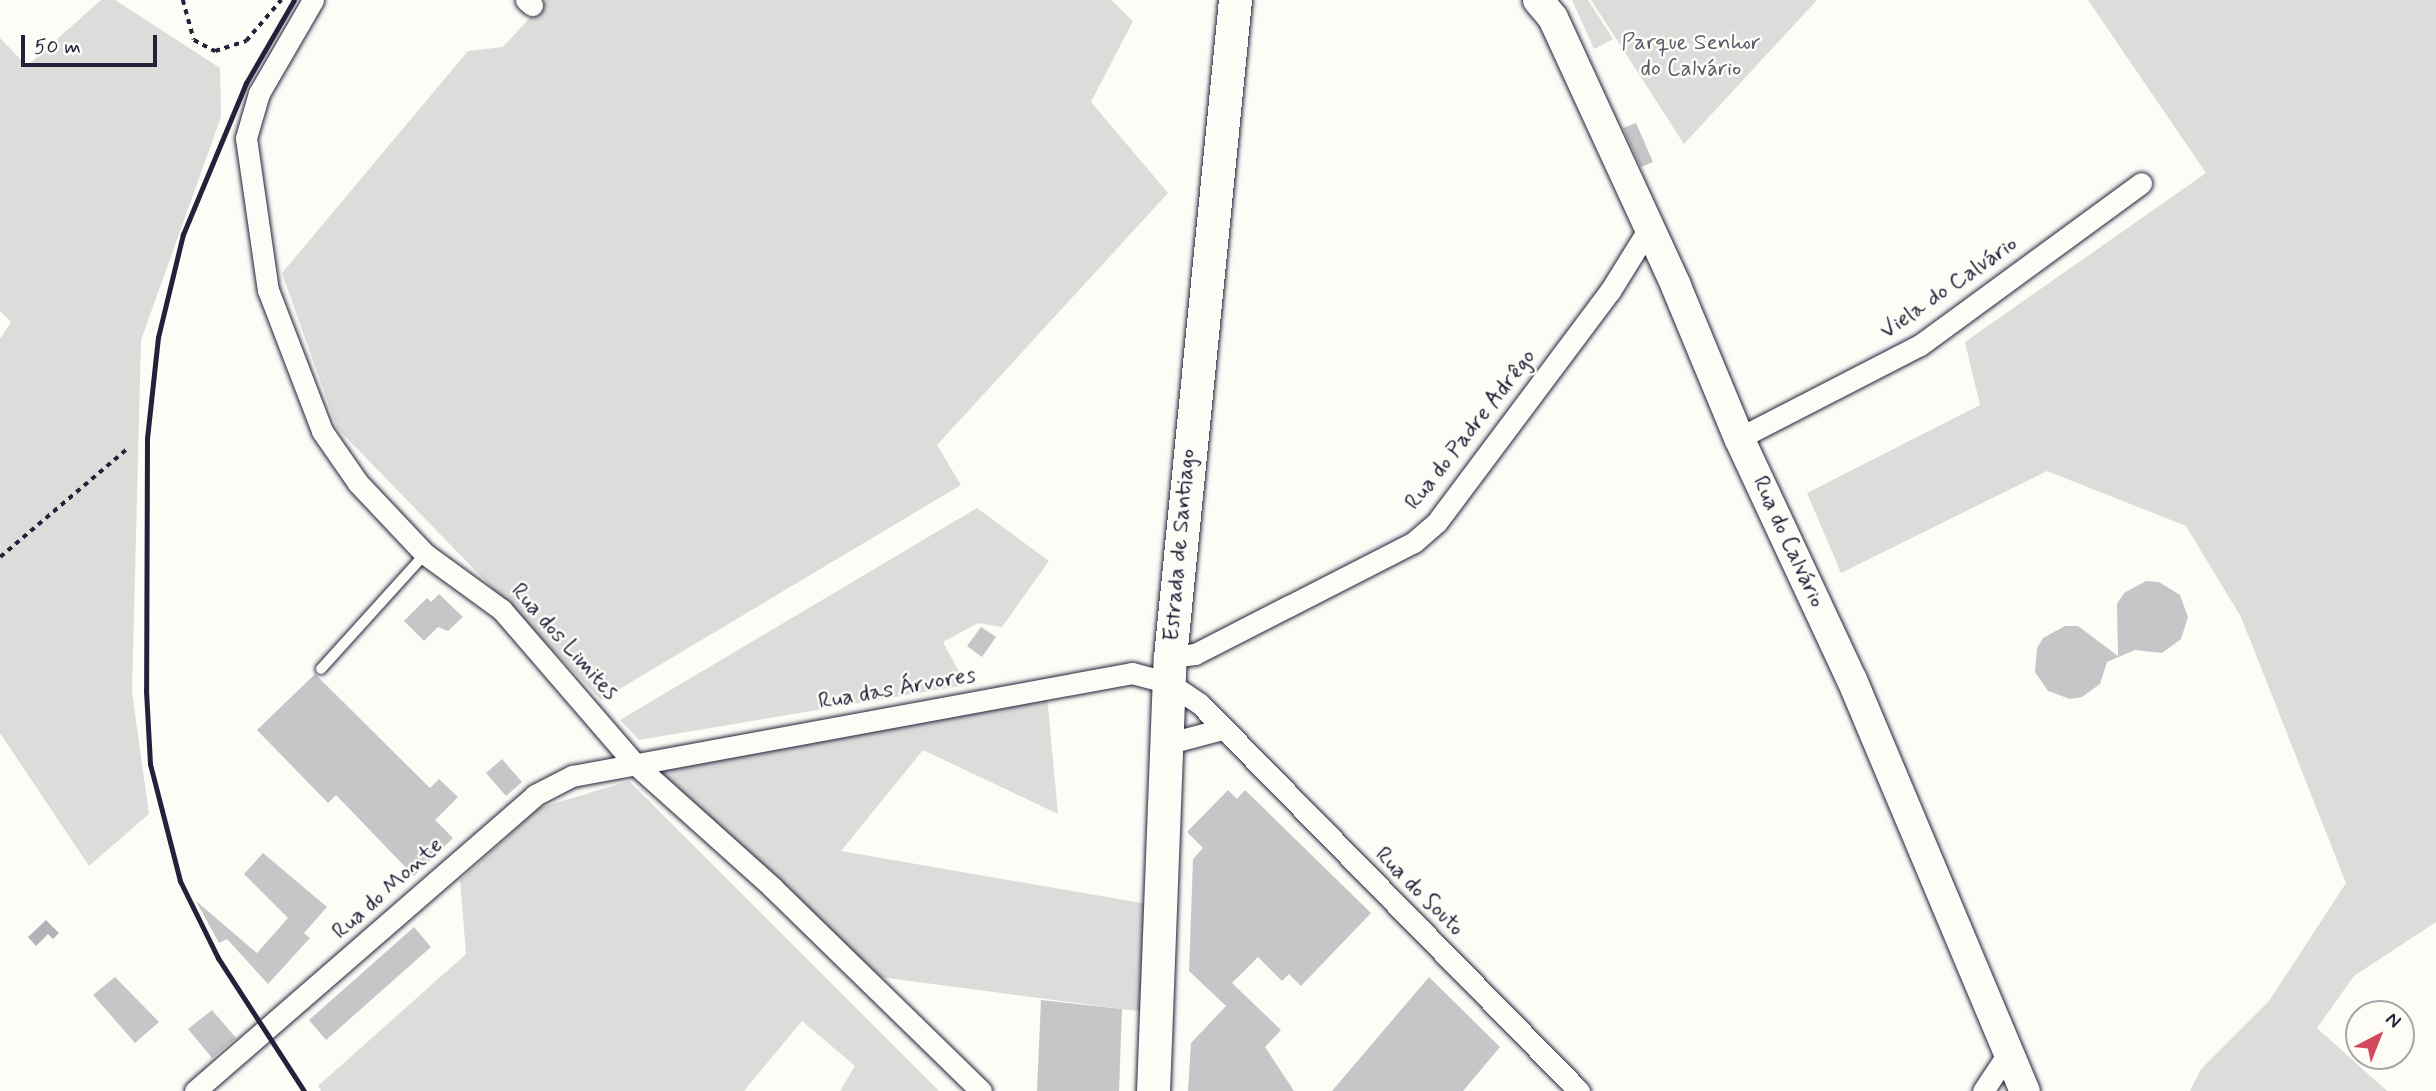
<!DOCTYPE html>
<html>
<head>
<meta charset="utf-8">
<style>
  body { margin:0 }
  #map { position:relative; width:2436px; height:1091px; overflow:hidden; background:#fdfcf7; font-family:Mynerve,sans-serif }
  div>[style] { position:absolute }
  .green>* { inset:0; background:#dddcdb }
  .water>* { inset:0; background:#b2b2b7 }
  .building>* { inset:0; background:#c6c6c8 }
  .path>* { height:3.5px; margin-top:-1.75px; transform-origin:0; background:repeating-linear-gradient(90deg,#22223b 0 5px,transparent 0 10px) }
  .roads { filter:drop-shadow(0 0 2px #22223b) drop-shadow(0 0 2px #22223b) }
  .lane>* { height:10px; margin:-5px; padding:0 5px; transform-origin:5px; border-radius:5px; background:#fdfcf7 }
  .street>* { height:21px; margin:-10.5px; padding:0 10.5px; transform-origin:10.5px; border-radius:10.5px; background:#fdfcf7 }
  .secondary>* { height:30px; margin:-15px; padding:0 15px; transform-origin:15px; border-radius:15px; background:#fdfcf7 }
  .primary>* { height:33px; margin:-16.5px; padding:0 16.5px; transform-origin:16.5px; border-radius:16.5px; background:#fdfcf7 }
  .rail>* { height:5px; margin:-2.5px; padding:0 2.5px; transform-origin:2.5px; border-radius:2.5px; background:#22223b }
  span { translate:-50% -50%; white-space:nowrap; text-align:center; line-height:1.15; -webkit-text-stroke:5px #fdfcf7; paint-order:stroke }
  .park-label { font-size:23px; color:#5a5a6b }
  .street-label { font-size:23px; color:#22223b }
  .north { position:absolute; left:2345px; top:1000px; width:70px; height:70px; box-sizing:border-box; background:#fdfcf7; border:2px solid #a5a5ac; border-radius:50%; rotate:42deg; font-size:19px; font-weight:700; line-height:28px; text-align:center; color:#22223b }
  .north::after { content:''; display:block; margin:auto; width:24px; height:32px; background:#d1495b; clip-path:polygon(50% 0,100% 100%,50% 72%,0 100%) }
  .scale { position:absolute; left:21px; top:35px; width:136px; height:32px; box-sizing:border-box; border:4px solid #22223b; border-top:0; padding-left:9px; font-size:21px; line-height:24px; white-space:nowrap; color:#22223b; -webkit-text-stroke:5px #fdfcf7; paint-order:stroke }
</style>
</head>
<body>
<div id="map">
  <div class="green">
    <i style="clip-path:polygon(101px 0,115px 0,220px 68px,221px 117px,141px 340px,132px 692px,149px 814px,89px 866px,0 733px,0 339px,11px 322px,0 311px,0 38px,27px 66px)"></i>
    <i style="clip-path:polygon(546px 0,1111px 0,1133px 21px,1091px 102px,1168px 193px,937px 445px,961px 485px,601px 700px,337px 428px,282px 273px,468px 51px,503px 47px)"></i>
    <i style="clip-path:polygon(1572px 0,1588px 0,1613px 39px,1594px 49px)"></i>
    <i style="clip-path:polygon(1591px 0,1817px 0,1684px 144px)"></i>
    <i style="clip-path:polygon(2088px 0,2436px 0,2436px 922px,2354px 976px,2317px 1028px,2387px 1091px,2190px 1091px,2201px 1069px,2269px 1001px,2346px 883px,2241px 617px,2186px 526px,2047px 471px,1841px 573px,1807px 493px,1980px 405px,1965px 342px,2206px 173px)"></i>
    <i style="clip-path:polygon(977px 508px,1049px 561px,1002px 627px,978px 623px,943px 642px,966px 685px,639px 740px,620px 720px)"></i>
    <i style="clip-path:polygon(1047px 696px,1058px 814px,923px 750px,841px 851px,1147px 904px,1145px 1012px,880px 977px,656px 768px)"></i>
    <i style="clip-path:polygon(629px 781px,939px 1091px,840px 1091px,855px 1066px,802px 1021px,744px 1091px,321px 1091px,318px 1086px,466px 954px,460px 880px,539px 808px)"></i>
  </div>
  <div class="water">
    <i style="clip-path:polygon(46px 920px,59px 933px,53px 939px,48px 934px,36px 946px,28px 937px)"></i>
  </div>
  <div class="building">
    <i style="clip-path:polygon(1636px 123px,1653px 162px,1641px 167px,1623px 128px)"></i>
    <i style="clip-path:polygon(2146px 581px,2159px 582px,2180px 595px,2188px 617px,2181px 639px,2162px 653px,2135px 650px,2107px 662px,2100px 684px,2082px 697px,2070px 699px,2048px 691px,2035px 672px,2037px 648px,2043px 638px,2065px 626px,2078px 626px,2118px 656px,2117px 604px,2124px 593px)"></i>
    <i style="clip-path:polygon(439px 594px,463px 617px,448px 631px,438px 627px,424px 641px,404px 621px,427px 598px,431px 602px)"></i>
    <i style="clip-path:polygon(981px 627px,996px 637px,982px 657px,967px 646px)"></i>
    <i style="clip-path:polygon(315px 674px,430px 788px,439px 779px,458px 797px,435px 820px,453px 838px,414px 876px,336px 795px,328px 803px,257px 730px)"></i>
    <i style="clip-path:polygon(502px 759px,522px 782px,506px 796px,486px 773px)"></i>
    <i style="clip-path:polygon(1228px 790px,1237px 799px,1245px 790px,1371px 913px,1301px 986px,1289px 974px,1282px 981px,1258px 957px,1232px 983px,1281px 1030px,1265px 1047px,1294px 1091px,1188px 1091px,1191px 1043px,1226px 1006px,1189px 971px,1193px 859px,1203px 848px,1187px 832px)"></i>
    <i style="clip-path:polygon(263px 853px,327px 907px,304px 933px,310px 938px,268px 984px,227px 939px,219px 943px,196px 901px,257px 953px,288px 918px,244px 874px)"></i>
    <i style="clip-path:polygon(414px 927px,431px 947px,326px 1040px,309px 1020px)"></i>
    <i style="clip-path:polygon(115px 977px,159px 1022px,135px 1043px,93px 995px)"></i>
    <i style="clip-path:polygon(1429px 977px,1500px 1047px,1463px 1091px,1332px 1091px)"></i>
    <i style="clip-path:polygon(1041px 1000px,1122px 1009px,1119px 1091px,1037px 1091px)"></i>
    <i style="clip-path:polygon(212px 1010px,236px 1038px,212px 1058px,188px 1029px)"></i>
  </div>
  <div class="path">
    <i style="left:183px;top:0;width:41px;rotate:74.6deg"></i>
    <i style="left:194px;top:40px;width:24px;rotate:28deg"></i>
    <i style="left:215px;top:51px;width:33px;rotate:-18deg"></i>
    <i style="left:246px;top:41px;width:54px;rotate:-49.5deg"></i>
    <i style="left:0;top:557px;width:167px;rotate:-40.4deg"></i>
  </div>
  <div class="roads">
    <div class="lane">
      <i style="left:321px;top:669px;width:155px;rotate:-47.9deg"></i>
    </div>
    <div class="street">
      <i style="left:313px;top:0;width:108px;rotate:120.1deg"></i>
      <i style="left:259px;top:93px;width:47px;rotate:106.1deg"></i>
      <i style="left:246px;top:138px;width:154px;rotate:81.8deg"></i>
      <i style="left:268px;top:290px;width:151px;rotate:69deg"></i>
      <i style="left:322px;top:431px;width:63px;rotate:55.3deg"></i>
      <i style="left:358px;top:483px;width:98px;rotate:46.7deg"></i>
      <i style="left:425px;top:554px;width:95px;rotate:36deg"></i>
      <i style="left:502px;top:610px;width:202px;rotate:49.2deg"></i>
      <i style="left:634px;top:763px;width:186px;rotate:41.9deg"></i>
      <i style="left:772px;top:887px;width:292px;rotate:44.3deg"></i>
      <i style="left:526px;top:0;width:8px;rotate:40deg"></i>
      <i style="left:1739px;top:438px;width:203px;rotate:-27.2deg"></i>
      <i style="left:1920px;top:345px;width:274px;rotate:-36.2deg"></i>
      <i style="left:1170px;top:657px;width:25px;rotate:-7deg"></i>
      <i style="left:1195px;top:654px;width:106px;rotate:-27.1deg"></i>
      <i style="left:1289px;top:606px;width:140px;rotate:-27.1deg"></i>
      <i style="left:1414px;top:542px;width:30px;rotate:-41deg"></i>
      <i style="left:1437px;top:522px;width:289px;rotate:-53.2deg"></i>
      <i style="left:1610px;top:291px;width:74px;rotate:-58.2deg"></i>
      <i style="left:1166px;top:744px;width:58px;rotate:-15deg"></i>
      <i style="left:195px;top:1091px;width:451px;rotate:-41deg"></i>
      <i style="left:535px;top:795px;width:42px;rotate:-27.2deg"></i>
      <i style="left:572px;top:776px;width:569px;rotate:-10.42deg"></i>
      <i style="left:1132px;top:673px;width:38px;rotate:15deg"></i>
      <i style="left:1169px;top:683px;width:37px;rotate:34deg"></i>
      <i style="left:1200px;top:704px;width:542px;rotate:45.6deg"></i>
      <i style="left:1983px;top:1091px;width:47px;rotate:-56.3deg"></i>
    </div>
    <div class="secondary">
      <i style="left:1538px;top:0;width:23px;rotate:50deg"></i>
      <i style="left:1553px;top:18px;width:295px;rotate:65.3deg"></i>
      <i style="left:1676px;top:286px;width:165px;rotate:67.5deg"></i>
      <i style="left:1739px;top:438px;width:267px;rotate:65deg"></i>
      <i style="left:1852px;top:680px;width:446px;rotate:67.2deg"></i>
    </div>
    <div class="primary">
      <i style="left:1153px;top:1091px;width:434px;rotate:-87.8deg"></i>
      <i style="left:1170px;top:657px;width:660px;rotate:-84.35deg"></i>
    </div>
  </div>
  <div class="rail">
    <i style="left:294px;top:0;width:96px;rotate:120deg"></i>
    <i style="left:246px;top:83px;width:164px;rotate:112.6deg"></i>
    <i style="left:183px;top:234px;width:106px;rotate:103.6deg"></i>
    <i style="left:158px;top:337px;width:102px;rotate:96.2deg"></i>
    <i style="left:147px;top:438px;width:252px;rotate:90.2deg"></i>
    <i style="left:146px;top:690px;width:74px;rotate:86.9deg"></i>
    <i style="left:150px;top:764px;width:121px;rotate:75.6deg"></i>
    <i style="left:180px;top:881px;width:86px;rotate:63.7deg"></i>
    <i style="left:218px;top:958px;width:158px;rotate:57.1deg"></i>
  </div>
  <div class="park-label">
    <span style="left:1691px;top:56px">Parque Senhor<br>do Calvário</span>
  </div>
  <div class="street-label">
    <span style="left:1949px;top:288px;rotate:-35deg">Viela do Calvário</span>
    <span style="left:1471px;top:430px;rotate:-52deg">Rua do Padre Adrêgo</span>
    <span style="left:1788px;top:542px;rotate:65deg">Rua do Calvário</span>
    <span style="left:1180px;top:545px;rotate:-85deg">Estrada de Santiago</span>
    <span style="left:564px;top:642px;rotate:48deg">Rua dos Limites</span>
    <span style="left:897px;top:689px;rotate:-10deg">Rua das Árvores</span>
    <span style="left:388px;top:889px;rotate:-42deg">Rua do Monte</span>
    <span style="left:1419px;top:892px;rotate:45deg">Rua do Souto</span>
  </div>
  <div class="north">N</div>
  <div class="scale">50 m</div>
</div>
</body>
</html>
